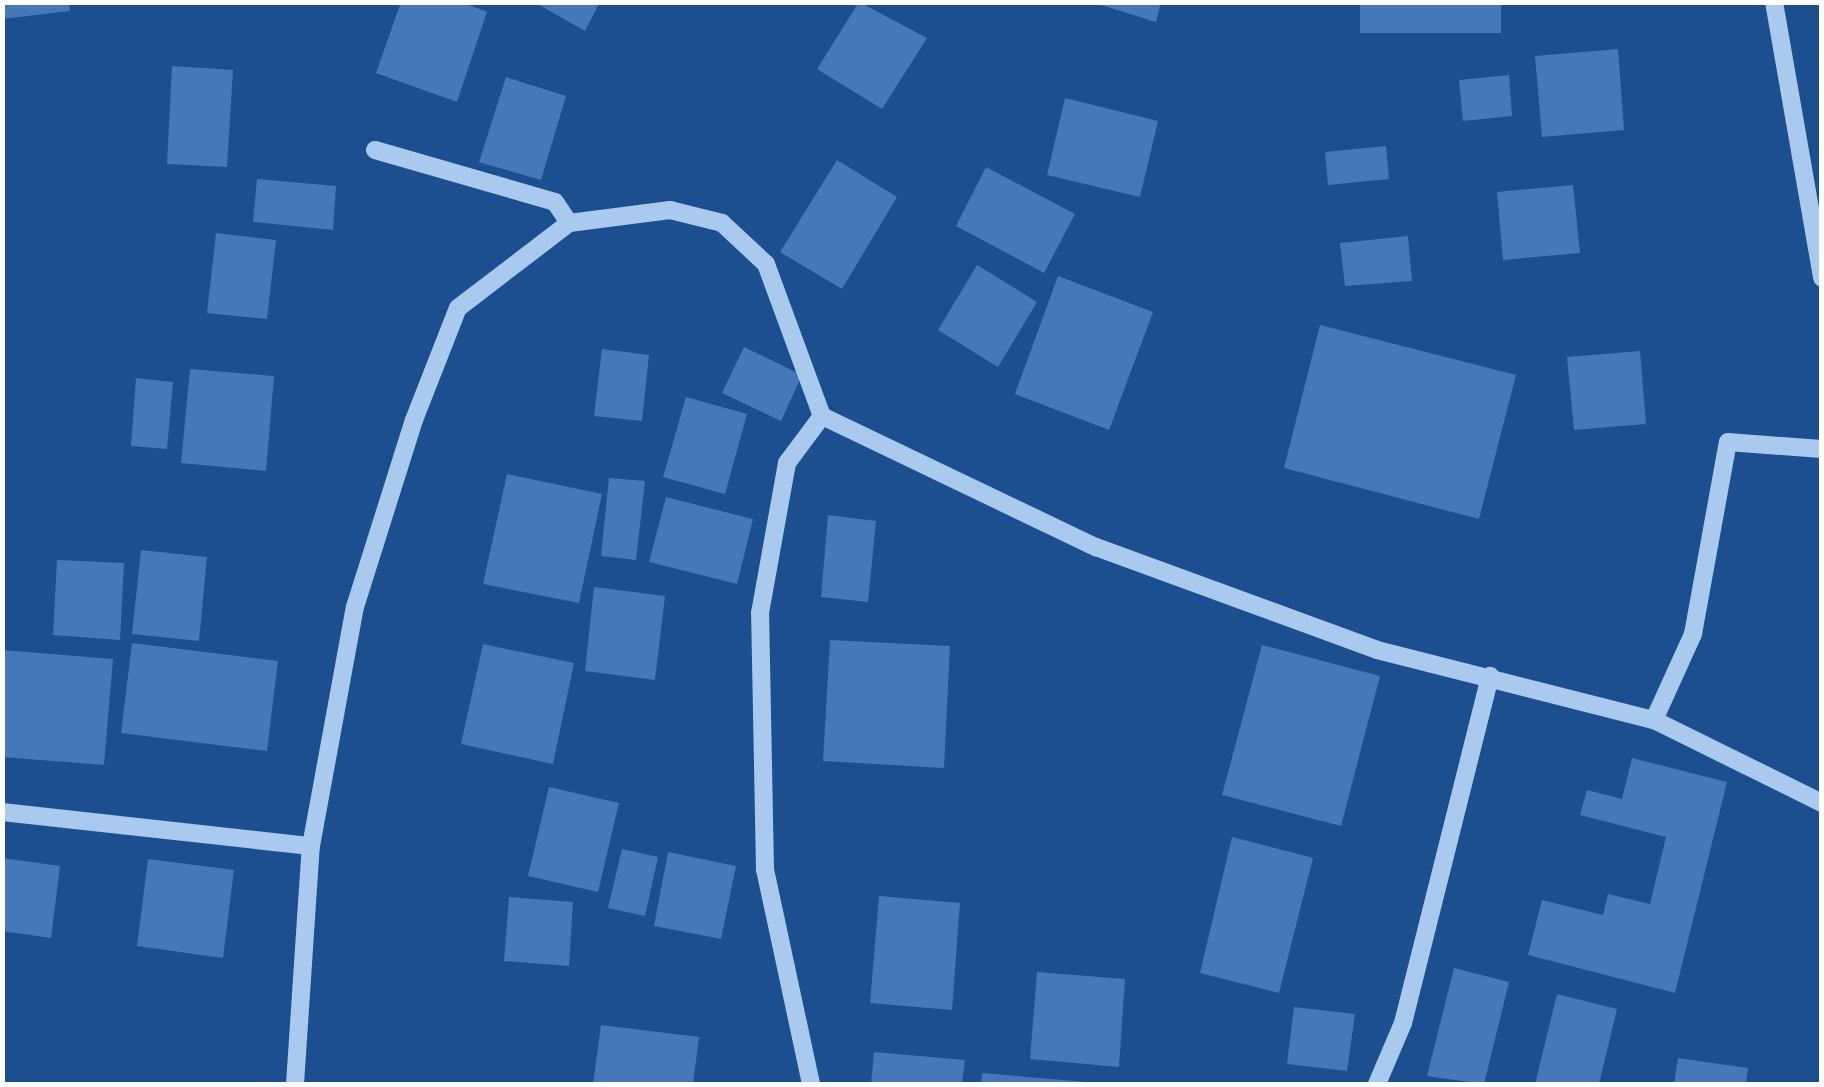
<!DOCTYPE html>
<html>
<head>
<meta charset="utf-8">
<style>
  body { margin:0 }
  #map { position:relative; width:1824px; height:1087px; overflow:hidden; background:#1b4f8f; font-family:Signika,sans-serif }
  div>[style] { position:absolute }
  .building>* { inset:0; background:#4478b7 }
  .minor>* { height:18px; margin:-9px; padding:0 9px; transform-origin:9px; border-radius:9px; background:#a9c9ee }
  span { translate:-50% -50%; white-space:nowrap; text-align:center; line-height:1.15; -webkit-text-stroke:10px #1b4f8f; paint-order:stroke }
  .frame { position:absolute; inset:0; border:5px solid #fff; pointer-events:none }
</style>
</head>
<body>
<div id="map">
  <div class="building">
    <i style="clip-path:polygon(2px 2px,69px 2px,70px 11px,2px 19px)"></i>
    <i style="clip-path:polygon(401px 2px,461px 2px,487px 12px,457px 102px,376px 73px)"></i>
    <i style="clip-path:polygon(534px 2px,600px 2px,585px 31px)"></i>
    <i style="clip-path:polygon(859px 2px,927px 38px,882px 109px,817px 69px)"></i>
    <i style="clip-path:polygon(1091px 2px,1161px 2px,1156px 22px)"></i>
    <i style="clip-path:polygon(1360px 2px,1501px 2px,1501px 33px,1360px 33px)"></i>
    <i style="clip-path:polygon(1618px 49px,1624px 130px,1542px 137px,1535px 56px)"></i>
    <i style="clip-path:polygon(172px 66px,233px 70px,227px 167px,167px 164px)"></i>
    <i style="clip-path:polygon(1509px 75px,1512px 116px,1463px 121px,1459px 80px)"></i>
    <i style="clip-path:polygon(506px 77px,566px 96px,541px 180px,479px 162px)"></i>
    <i style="clip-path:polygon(1065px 98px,1158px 121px,1140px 197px,1047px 175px)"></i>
    <i style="clip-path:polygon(1386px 146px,1389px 179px,1328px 185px,1325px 152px)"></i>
    <i style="clip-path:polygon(837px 160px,897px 197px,842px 289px,780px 252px)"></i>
    <i style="clip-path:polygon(986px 167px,1075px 214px,1044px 273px,956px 226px)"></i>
    <i style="clip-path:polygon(257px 179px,336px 186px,333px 230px,253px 222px)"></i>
    <i style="clip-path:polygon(1573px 185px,1580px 253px,1503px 260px,1497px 192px)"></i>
    <i style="clip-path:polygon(216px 233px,276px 240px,267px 319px,207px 313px)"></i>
    <i style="clip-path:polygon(1408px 236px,1412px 281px,1345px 286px,1340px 243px)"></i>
    <i style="clip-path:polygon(977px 265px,1037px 302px,998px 367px,938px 330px)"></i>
    <i style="clip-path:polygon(1058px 276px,1153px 312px,1109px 430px,1015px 394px)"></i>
    <i style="clip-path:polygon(1320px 325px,1516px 375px,1479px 519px,1284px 468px)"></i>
    <i style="clip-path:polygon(744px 347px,802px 375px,781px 421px,722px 393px)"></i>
    <i style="clip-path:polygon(602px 349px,649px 355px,642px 421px,594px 416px)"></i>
    <i style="clip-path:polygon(1640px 351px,1646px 424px,1574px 430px,1567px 357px)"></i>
    <i style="clip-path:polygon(190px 369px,274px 376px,266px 471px,181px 463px)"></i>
    <i style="clip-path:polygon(136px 378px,173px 382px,167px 449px,131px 446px)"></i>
    <i style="clip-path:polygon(686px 397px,747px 414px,725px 494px,663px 477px)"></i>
    <i style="clip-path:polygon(507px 474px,602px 494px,579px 603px,483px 584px)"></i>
    <i style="clip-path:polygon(609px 478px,645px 481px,636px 560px,601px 556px)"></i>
    <i style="clip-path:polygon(666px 497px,753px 519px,737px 584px,649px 562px)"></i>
    <i style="clip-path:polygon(828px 515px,876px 521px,868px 602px,821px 597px)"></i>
    <i style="clip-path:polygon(141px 550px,207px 557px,199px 641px,132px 634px)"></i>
    <i style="clip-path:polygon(57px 560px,124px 563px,120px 640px,53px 635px)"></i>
    <i style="clip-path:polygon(594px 587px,665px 596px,655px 680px,585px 671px)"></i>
    <i style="clip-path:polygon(830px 640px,950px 646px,944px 768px,823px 761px)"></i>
    <i style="clip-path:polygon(132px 643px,278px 661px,267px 751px,121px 733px)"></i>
    <i style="clip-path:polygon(483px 644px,574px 663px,553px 764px,461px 744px)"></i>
    <i style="clip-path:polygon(1262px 645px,1380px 676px,1341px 826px,1222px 795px)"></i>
    <i style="clip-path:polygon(2px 650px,113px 659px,104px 765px,2px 757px)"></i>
    <i style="clip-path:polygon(1632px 758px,1727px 782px,1675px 993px,1528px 955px,1542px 900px,1603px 915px,1608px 894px,1650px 904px,1666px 837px,1580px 815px,1587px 790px,1622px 799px)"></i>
    <i style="clip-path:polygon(549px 787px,619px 803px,598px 892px,528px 876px)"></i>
    <i style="clip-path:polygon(1232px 837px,1313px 858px,1279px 993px,1200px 973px)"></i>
    <i style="clip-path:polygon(622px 849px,658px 857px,645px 916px,608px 908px)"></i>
    <i style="clip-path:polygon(668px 852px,736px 866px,721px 939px,654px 926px)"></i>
    <i style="clip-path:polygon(2px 858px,60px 866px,51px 938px,2px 931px)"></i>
    <i style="clip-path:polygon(148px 859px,234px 870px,223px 958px,137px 946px)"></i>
    <i style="clip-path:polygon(879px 896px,960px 903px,952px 1010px,870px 1003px)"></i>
    <i style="clip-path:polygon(509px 897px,573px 902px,569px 966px,504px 961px)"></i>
    <i style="clip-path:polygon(1454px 968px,1509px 982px,1484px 1084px,1427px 1076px)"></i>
    <i style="clip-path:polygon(1037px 972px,1125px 979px,1119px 1067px,1030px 1059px)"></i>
    <i style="clip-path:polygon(1557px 994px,1617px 1009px,1599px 1084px,1535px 1084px)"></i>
    <i style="clip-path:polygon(1294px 1007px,1355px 1014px,1347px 1071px,1287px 1064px)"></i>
    <i style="clip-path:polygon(601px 1025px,699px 1037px,693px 1084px,593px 1084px)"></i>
    <i style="clip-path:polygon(874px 1052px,965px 1060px,962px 1084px,871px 1084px)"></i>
    <i style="clip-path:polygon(1678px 1058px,1748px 1068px,1746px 1084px,1674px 1084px)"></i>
    <i style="clip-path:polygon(982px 1073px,1086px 1082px,1086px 1084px,981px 1084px)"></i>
  </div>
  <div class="minor">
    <i style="left:1774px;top:2px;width:280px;rotate:80.1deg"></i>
    <i style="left:375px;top:150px;width:187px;rotate:16.1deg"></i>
    <i style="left:555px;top:202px;width:25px;rotate:56deg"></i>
    <i style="left:1654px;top:720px;width:94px;rotate:-65.6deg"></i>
    <i style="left:1693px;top:634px;width:195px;rotate:-79.7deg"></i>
    <i style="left:1728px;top:442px;width:94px;rotate:4.3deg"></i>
    <i style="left:2px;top:812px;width:311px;rotate:6.3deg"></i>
    <i style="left:295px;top:1084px;width:239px;rotate:-86.2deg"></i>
    <i style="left:311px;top:846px;width:243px;rotate:-79.6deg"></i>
    <i style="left:355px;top:607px;width:196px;rotate:-72.5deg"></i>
    <i style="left:414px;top:420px;width:120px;rotate:-68.6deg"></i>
    <i style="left:458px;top:308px;width:140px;rotate:-37.4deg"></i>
    <i style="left:569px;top:223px;width:102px;rotate:-7.3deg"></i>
    <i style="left:670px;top:210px;width:54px;rotate:14deg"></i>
    <i style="left:722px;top:223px;width:60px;rotate:43deg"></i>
    <i style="left:766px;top:264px;width:162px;rotate:69.8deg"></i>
    <i style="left:822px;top:416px;width:304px;rotate:25.6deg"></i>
    <i style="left:1096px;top:547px;width:299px;rotate:20.1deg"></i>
    <i style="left:1377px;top:650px;width:286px;rotate:14.2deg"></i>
    <i style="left:1654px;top:720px;width:187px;rotate:26.3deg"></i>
    <i style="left:811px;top:1084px;width:220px;rotate:-102.1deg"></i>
    <i style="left:765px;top:869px;width:256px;rotate:-91.1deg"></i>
    <i style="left:760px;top:613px;width:152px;rotate:-79.8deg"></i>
    <i style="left:787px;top:463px;width:59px;rotate:-53.3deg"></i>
    <i style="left:1377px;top:1084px;width:66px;rotate:-66.9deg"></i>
    <i style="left:1403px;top:1023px;width:358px;rotate:-75.9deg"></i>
  </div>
  <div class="frame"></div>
</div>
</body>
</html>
